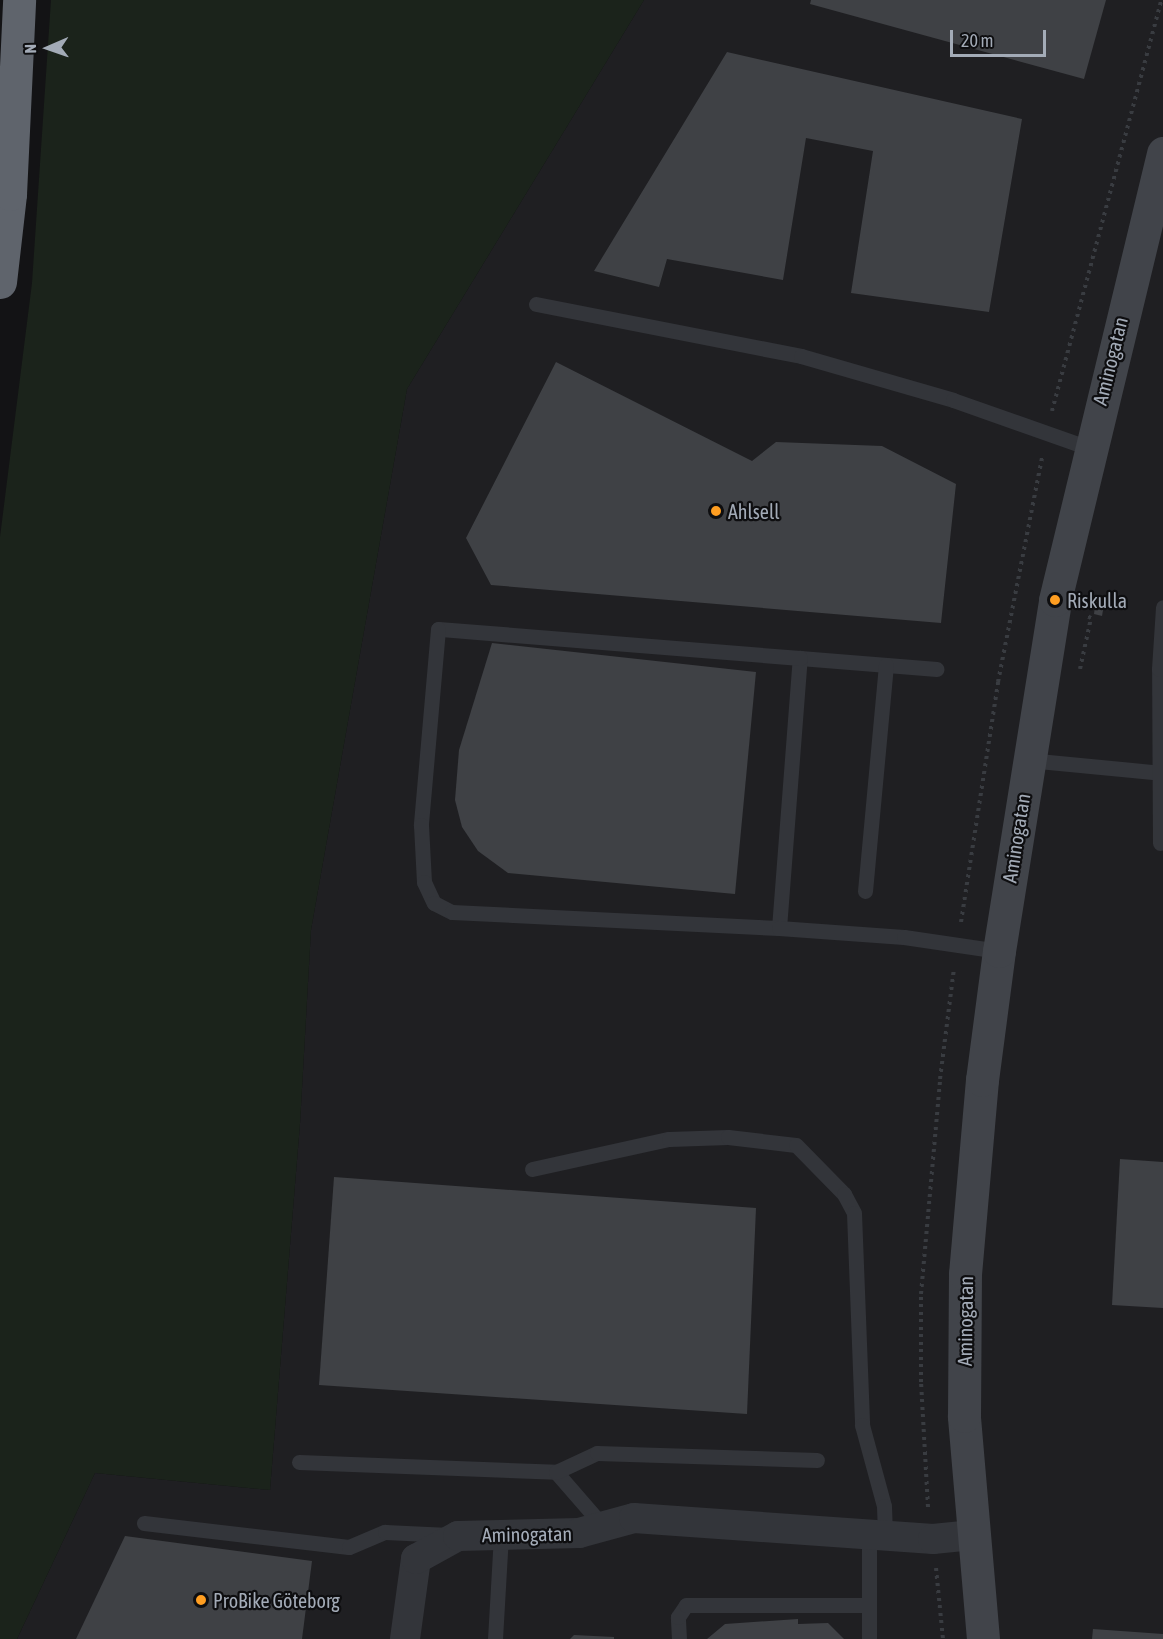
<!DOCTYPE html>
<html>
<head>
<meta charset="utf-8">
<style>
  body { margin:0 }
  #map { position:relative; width:1163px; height:1639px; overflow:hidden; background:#131315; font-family:"Asap Condensed",sans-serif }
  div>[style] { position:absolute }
  .built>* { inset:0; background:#1f1f22 }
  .green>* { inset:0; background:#1b231b }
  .building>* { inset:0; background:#3f4145 }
  .path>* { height:4px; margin-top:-2px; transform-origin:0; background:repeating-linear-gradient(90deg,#393c41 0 3px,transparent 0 7.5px) }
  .lane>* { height:15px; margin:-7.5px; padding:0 7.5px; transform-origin:7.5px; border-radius:7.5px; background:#33353a }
  .street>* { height:30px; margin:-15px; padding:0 15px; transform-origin:15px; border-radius:15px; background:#33353a }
  .secondary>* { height:33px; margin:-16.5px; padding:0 16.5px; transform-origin:16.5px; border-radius:16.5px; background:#41444a }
  .highway>* { height:33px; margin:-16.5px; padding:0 16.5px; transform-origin:16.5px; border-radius:16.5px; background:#5f646c }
  .dots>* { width:16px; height:16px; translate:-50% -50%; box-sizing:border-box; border:3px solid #0e0e10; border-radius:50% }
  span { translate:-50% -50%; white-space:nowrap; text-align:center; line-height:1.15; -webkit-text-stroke:4.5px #0e0e10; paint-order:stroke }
  .street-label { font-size:20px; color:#a3abb7 }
  .poi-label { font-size:20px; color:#a3abb7 }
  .left { translate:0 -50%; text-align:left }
  .north { position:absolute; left:18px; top:18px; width:60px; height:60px; -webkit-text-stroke:4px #0e0e10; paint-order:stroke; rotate:268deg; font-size:16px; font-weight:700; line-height:24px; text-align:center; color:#a3abb7 }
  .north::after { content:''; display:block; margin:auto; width:21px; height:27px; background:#a3abb7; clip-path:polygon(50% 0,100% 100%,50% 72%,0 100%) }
  .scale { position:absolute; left:950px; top:30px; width:96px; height:27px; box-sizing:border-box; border:3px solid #a3abb7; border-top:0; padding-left:8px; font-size:18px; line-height:21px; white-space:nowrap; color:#a3abb7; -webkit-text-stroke:4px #0e0e10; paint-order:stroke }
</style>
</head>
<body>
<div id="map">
  <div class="built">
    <i style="clip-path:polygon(644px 0,1163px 0,1163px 1639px,17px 1639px,95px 1473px,270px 1490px,300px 1124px,311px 930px,407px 389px)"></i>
  </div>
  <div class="green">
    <i style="clip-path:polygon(51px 0,644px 0,407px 389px,311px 930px,300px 1124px,270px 1490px,95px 1473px,17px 1639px,0 1639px,0 537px,32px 283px)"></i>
  </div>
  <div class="building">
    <i style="clip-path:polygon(811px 0,1106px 0,1084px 79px,810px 4px)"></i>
    <i style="clip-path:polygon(727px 52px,1022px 119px,989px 312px,851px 293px,873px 151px,806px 138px,783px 280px,667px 259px,659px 287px,594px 271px)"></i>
    <i style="clip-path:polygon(556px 362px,752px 461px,776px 442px,882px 446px,956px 484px,941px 623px,491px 585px,466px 538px)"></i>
    <i style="clip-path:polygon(1096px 598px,1105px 599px,1102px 616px,1094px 614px)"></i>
    <i style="clip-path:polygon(492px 643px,756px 672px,735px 894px,508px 873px,478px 851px,462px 827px,455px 800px,459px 750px)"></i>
    <i style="clip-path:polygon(1120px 1159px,1163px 1162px,1163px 1308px,1112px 1305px)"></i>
    <i style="clip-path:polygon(334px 1177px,756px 1208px,747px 1414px,319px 1385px)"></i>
    <i style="clip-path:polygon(125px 1536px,312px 1561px,302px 1639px,76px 1639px)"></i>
    <i style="clip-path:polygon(798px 1619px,798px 1624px,828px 1623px,844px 1639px,707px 1639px,725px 1624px)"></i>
    <i style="clip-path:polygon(1093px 1629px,1163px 1634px,1163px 1639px,1092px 1639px)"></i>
    <i style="clip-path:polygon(574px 1635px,614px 1637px,614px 1639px,570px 1639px)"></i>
  </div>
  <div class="path">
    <i style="left:1052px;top:411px;width:425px;rotate:-75.1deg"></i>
    <i style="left:1080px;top:669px;width:52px;rotate:-77.8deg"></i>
    <i style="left:1091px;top:618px;width:7px;rotate:-153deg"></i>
    <i style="left:961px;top:922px;width:243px;rotate:-81.2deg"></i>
    <i style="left:998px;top:682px;width:229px;rotate:-78.9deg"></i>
    <i style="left:928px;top:1507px;width:125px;rotate:-93.2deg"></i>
    <i style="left:921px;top:1382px;width:88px;rotate:-90deg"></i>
    <i style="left:921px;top:1294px;width:216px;rotate:-84.9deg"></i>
    <i style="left:940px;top:1079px;width:112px;rotate:-82.8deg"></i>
    <i style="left:936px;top:1568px;width:71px;rotate:84.4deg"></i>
  </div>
  <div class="lane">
    <i style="left:536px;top:304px;width:270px;rotate:11.1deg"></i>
    <i style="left:801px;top:356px;width:158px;rotate:16.1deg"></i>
    <i style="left:953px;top:400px;width:144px;rotate:19.4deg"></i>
    <i style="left:800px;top:658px;width:137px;rotate:4.6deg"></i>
    <i style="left:1028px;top:760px;width:136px;rotate:5.5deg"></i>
    <i style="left:1160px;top:843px;width:174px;rotate:-90.3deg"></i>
    <i style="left:1159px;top:669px;width:62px;rotate:-86.3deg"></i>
    <i style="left:865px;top:891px;width:227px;rotate:-84.7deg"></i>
    <i style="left:779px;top:928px;width:271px;rotate:-85.6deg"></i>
    <i style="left:800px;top:658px;width:363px;rotate:-175.4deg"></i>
    <i style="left:438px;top:629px;width:197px;rotate:95deg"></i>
    <i style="left:421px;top:825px;width:57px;rotate:87deg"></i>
    <i style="left:424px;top:882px;width:23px;rotate:65deg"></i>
    <i style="left:434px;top:903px;width:20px;rotate:27deg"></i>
    <i style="left:452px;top:912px;width:327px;rotate:2.8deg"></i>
    <i style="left:779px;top:928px;width:125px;rotate:4.1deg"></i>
    <i style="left:904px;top:937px;width:96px;rotate:8.4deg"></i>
    <i style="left:532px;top:1169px;width:140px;rotate:-12.4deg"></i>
    <i style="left:669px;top:1139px;width:59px;rotate:-1.9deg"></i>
    <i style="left:728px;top:1137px;width:68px;rotate:6.7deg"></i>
    <i style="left:796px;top:1145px;width:69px;rotate:45.6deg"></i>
    <i style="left:844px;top:1194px;width:21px;rotate:62deg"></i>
    <i style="left:854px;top:1213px;width:212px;rotate:87.8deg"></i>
    <i style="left:862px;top:1425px;width:84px;rotate:74.8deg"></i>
    <i style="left:884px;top:1506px;width:30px;rotate:88deg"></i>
    <i style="left:299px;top:1462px;width:257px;rotate:2.2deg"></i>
    <i style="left:556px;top:1472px;width:72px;rotate:49deg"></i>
    <i style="left:556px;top:1472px;width:45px;rotate:-24.9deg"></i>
    <i style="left:597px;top:1453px;width:220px;rotate:1.8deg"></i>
    <i style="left:144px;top:1523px;width:206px;rotate:6.7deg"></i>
    <i style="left:349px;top:1547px;width:39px;rotate:-23deg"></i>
    <i style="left:385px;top:1532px;width:64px;rotate:2.7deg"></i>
    <i style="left:495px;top:1639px;width:105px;rotate:-86.7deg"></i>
    <i style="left:679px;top:1639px;width:22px;rotate:-93deg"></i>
    <i style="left:678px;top:1617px;width:14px;rotate:-56deg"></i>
    <i style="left:686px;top:1605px;width:183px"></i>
    <i style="left:869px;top:1639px;width:106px;rotate:-90deg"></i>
  </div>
  <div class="street">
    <i style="left:405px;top:1639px;width:81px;rotate:-82.2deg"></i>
    <i style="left:416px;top:1559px;width:48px;rotate:-28.7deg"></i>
    <i style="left:458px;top:1536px;width:121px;rotate:-1.4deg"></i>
    <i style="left:579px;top:1533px;width:57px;rotate:-15.3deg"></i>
    <i style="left:634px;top:1518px;width:300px;rotate:4deg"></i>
    <i style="left:933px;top:1539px;width:40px;rotate:-5.7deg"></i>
  </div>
  <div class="secondary">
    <i style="left:983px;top:1639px;width:224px;rotate:-94.9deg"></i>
    <i style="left:964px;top:1416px;width:142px;rotate:-89.6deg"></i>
    <i style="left:965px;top:1274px;width:195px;rotate:-85deg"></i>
    <i style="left:982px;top:1080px;width:130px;rotate:-82.5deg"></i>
    <i style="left:999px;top:951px;width:355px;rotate:-80.9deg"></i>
    <i style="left:1055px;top:600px;width:460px;rotate:-76.4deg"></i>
  </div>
  <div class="highway">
    <i style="left:0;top:282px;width:89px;rotate:-83.5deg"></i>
    <i style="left:10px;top:194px;width:194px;rotate:-87.3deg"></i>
  </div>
  <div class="dots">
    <i style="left:716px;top:511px;background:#ff9e21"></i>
    <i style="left:1055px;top:600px;background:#ff9e21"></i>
    <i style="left:201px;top:1600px;background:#ff9e21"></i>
  </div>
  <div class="street-label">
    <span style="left:1110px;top:361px;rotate:-76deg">Aminogatan</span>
    <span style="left:1016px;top:838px;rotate:-81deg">Aminogatan</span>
    <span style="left:965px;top:1321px;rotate:-89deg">Aminogatan</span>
    <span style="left:527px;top:1534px;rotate:-1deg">Aminogatan</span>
  </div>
  <div class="poi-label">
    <span class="left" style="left:728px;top:511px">Ahlsell</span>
    <span class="left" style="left:1067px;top:600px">Riskulla</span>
    <span class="left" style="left:213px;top:1600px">ProBike Göteborg</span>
  </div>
  <div class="north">N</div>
  <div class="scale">20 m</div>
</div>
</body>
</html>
